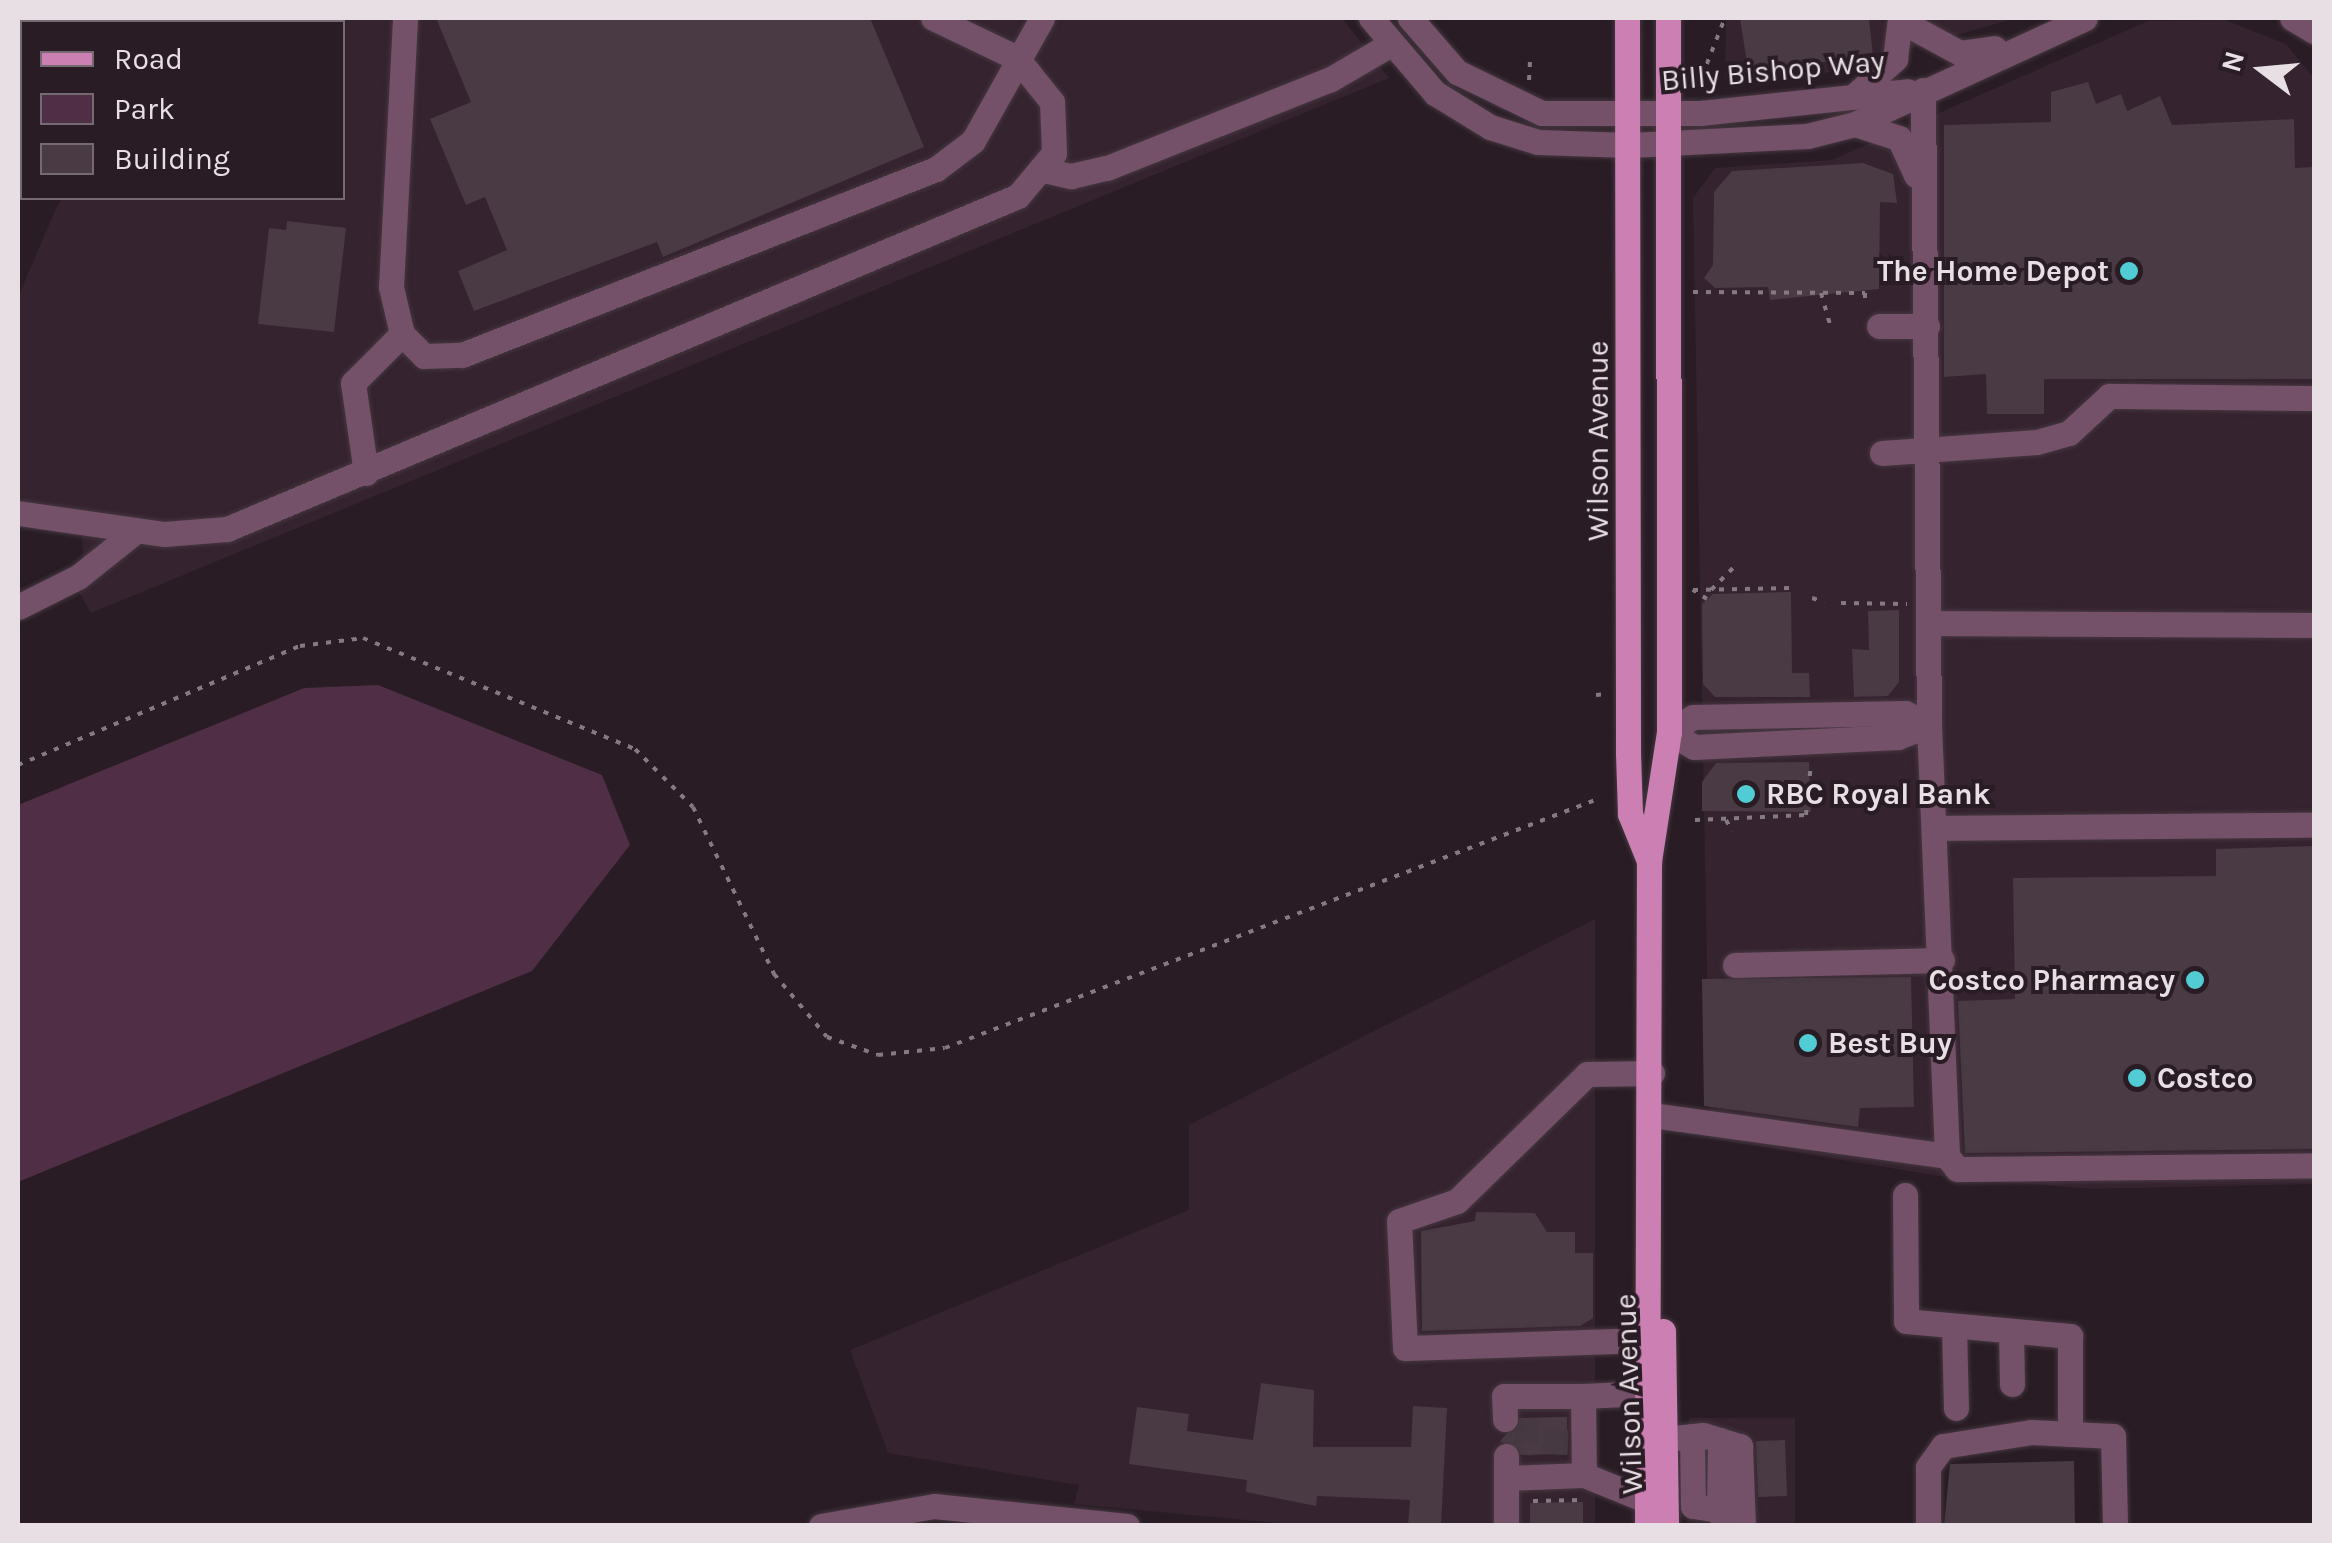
<!DOCTYPE html>
<html>
<head>
<meta charset="utf-8">
<style>
  body { margin:0 }
  #map { position:relative; width:2332px; height:1543px; overflow:hidden; background:#291c24; font-family:Karla,sans-serif }
  div>[style] { position:absolute }
  .built>* { inset:0; background:#35232f }
  .green>* { inset:0; background:#502e45 }
  .building>* { inset:0; background:#493a44 }
  .minor-tunnel>* { height:25px; margin-top:-12.5px; transform-origin:0; background:repeating-linear-gradient(90deg,#463941 0 25px,transparent 0 37px) }
  .path>* { height:4px; margin-top:-2px; transform-origin:0; background:repeating-linear-gradient(90deg,#857a81 0 5px,transparent 0 13px) }
  .roads { filter:drop-shadow(0 0 2px #44373f) drop-shadow(0 0 2px #44373f) }
  .minor>* { height:25px; margin:-12.5px; padding:0 12.5px; transform-origin:12.5px; border-radius:12.5px; background:#755069 }
  .major>* { height:25px; margin:-12.5px; padding:0 12.5px; transform-origin:12.5px; border-radius:12.5px; background:#cb7fb2 }
  .dots>* { width:28px; height:28px; translate:-50% -50%; box-sizing:border-box; border:5px solid #291c24; border-radius:50% }
  span { translate:-50% -50%; white-space:nowrap; text-align:center; line-height:1.15; -webkit-text-stroke:8px #291c24; paint-order:stroke }
  .street-label { font-size:30px; color:#e8dfe5 }
  .poi-label { font-size:30px; color:#e8dfe5; font-weight:700 }
  .right { translate:-100% -50%; text-align:right }
  .left { translate:0 -50%; text-align:left }
  .frame { position:absolute; inset:0; border:20px solid #e8dfe5; pointer-events:none }
  .legend { position:absolute; left:20px; top:20px; width:325px; height:180px; box-sizing:border-box; background:#291c24; border:2px solid #756a71; margin:0; padding:12px 18px; list-style:none; font-size:30px; color:#e8dfe5 }
  .legend li { display:flex; align-items:center; gap:20px; height:50px }
  .legend b { width:50px; border:2px solid #756a71 }
  .north { position:absolute; left:2212px; top:20px; width:100px; height:100px; -webkit-text-stroke:8px #291c24; paint-order:stroke; rotate:286deg; font-size:28px; font-weight:700; line-height:40px; text-align:center; color:#e8dfe5 }
  .north::after { content:''; display:block; margin:auto; width:35px; height:45px; background:#e8dfe5; clip-path:polygon(50% 0,100% 100%,50% 72%,0 100%) }
</style>
</head>
<body>
<div id="map">
  <div class="built">
    <i style="clip-path:polygon(203px 18px,1342px 18px,1389px 78px,91px 613px,66px 569px,83px 559px,82px 537px,18px 526px,18px 297px,57px 206px,63px 198px,342px 198px,342px 22px)"></i>
    <i style="clip-path:polygon(1726px 18px,2016px 18px,1811px 77px,1725px 80px)"></i>
    <i style="clip-path:polygon(2225px 20px,2286px 44px,2314px 78px,2314px 1184px,2091px 1189px,1938px 1176px,1710px 1138px,1693px 198px,1715px 168px,1832px 160px,2148px 21px)"></i>
    <i style="clip-path:polygon(1595px 919px,1595px 1525px,1310px 1526px,1074px 1504px,1079px 1485px,888px 1453px,850px 1350px,1189px 1210px,1189px 1125px)"></i>
    <i style="clip-path:polygon(1689px 1418px,1795px 1418px,1795px 1525px,1687px 1526px)"></i>
  </div>
  <div class="green">
    <i style="clip-path:polygon(378px 685px,602px 775px,630px 845px,532px 971px,18px 1182px,18px 805px,304px 688px)"></i>
  </div>
  <div class="building">
    <i style="clip-path:polygon(436px 18px,870px 18px,924px 147px,663px 257px,657px 242px,474px 311px,458px 271px,507px 250px,485px 197px,466px 205px,430px 119px,471px 102px)"></i>
    <i style="clip-path:polygon(1740px 18px,1869px 18px,1873px 57px,1748px 70px)"></i>
    <i style="clip-path:polygon(2088px 82px,2096px 104px,2121px 94px,2127px 111px,2160px 96px,2172px 125px,2294px 119px,2295px 168px,2314px 167px,2314px 379px,2044px 379px,2044px 414px,1987px 414px,1986px 374px,1944px 377px,1944px 125px,2051px 122px,2051px 92px)"></i>
    <i style="clip-path:polygon(1863px 163px,1893px 174px,1897px 203px,1880px 202px,1879px 289px,1770px 300px,1768px 287px,1715px 288px,1704px 278px,1713px 265px,1714px 192px,1732px 171px)"></i>
    <i style="clip-path:polygon(287px 221px,346px 228px,334px 332px,258px 324px,269px 228px,286px 230px)"></i>
    <i style="clip-path:polygon(1791px 592px,1792px 673px,1809px 673px,1810px 697px,1715px 697px,1703px 684px,1702px 604px,1713px 594px)"></i>
    <i style="clip-path:polygon(1899px 610px,1899px 682px,1888px 696px,1854px 697px,1852px 649px,1869px 650px,1868px 611px)"></i>
    <i style="clip-path:polygon(1809px 762px,1811px 812px,1702px 811px,1702px 782px,1716px 763px)"></i>
    <i style="clip-path:polygon(2314px 846px,2314px 1149px,1965px 1153px,1958px 1001px,2015px 999px,2013px 878px,2216px 876px,2216px 849px)"></i>
    <i style="clip-path:polygon(1911px 977px,1914px 1107px,1860px 1108px,1858px 1127px,1704px 1106px,1702px 979px)"></i>
    <i style="clip-path:polygon(1476px 1212px,1535px 1213px,1547px 1232px,1575px 1232px,1575px 1253px,1593px 1253px,1593px 1318px,1580px 1326px,1422px 1331px,1421px 1231px,1475px 1221px)"></i>
    <i style="clip-path:polygon(1261px 1383px,1314px 1390px,1313px 1447px,1411px 1447px,1413px 1406px,1447px 1408px,1441px 1526px,1408px 1526px,1410px 1500px,1317px 1496px,1316px 1506px,1246px 1492px,1247px 1480px,1129px 1464px,1137px 1407px,1189px 1414px,1187px 1431px,1253px 1440px)"></i>
    <i style="clip-path:polygon(1556px 1417px,1567px 1417px,1567px 1454px,1522px 1455px,1500px 1441px,1521px 1418px)"></i>
    <i style="clip-path:polygon(1785px 1440px,1787px 1496px,1758px 1497px,1756px 1441px)"></i>
    <i style="clip-path:polygon(2074px 1461px,2075px 1526px,1944px 1526px,1950px 1464px)"></i>
    <i style="clip-path:polygon(1583px 1502px,1583px 1526px,1530px 1526px,1530px 1503px)"></i>
  </div>
  <div class="minor-tunnel">
    <i style="left:1526px;top:1418px;width:37px;rotate:88deg"></i>
    <i style="left:1555px;top:1454px;width:37px;rotate:-88deg"></i>
  </div>
  <div class="path">
    <i style="left:1702px;top:76px;width:62px;rotate:-68.4deg"></i>
    <i style="left:1529px;top:80px;width:20px;rotate:-87deg"></i>
    <i style="left:1693px;top:292px;width:172px;rotate:0.3deg"></i>
    <i style="left:1865px;top:293px;width:10px;rotate:90deg"></i>
    <i style="left:1821px;top:293px;width:35px;rotate:74deg"></i>
    <i style="left:1711px;top:590px;width:35px;rotate:-45deg"></i>
    <i style="left:1812px;top:598px;width:13px;rotate:18deg"></i>
    <i style="left:1707px;top:599px;width:17px;rotate:-147deg"></i>
    <i style="left:1693px;top:590px;width:96px;rotate:-1.2deg"></i>
    <i style="left:1841px;top:603px;width:66px;rotate:0.9deg"></i>
    <i style="left:1596px;top:695px;width:11px;rotate:-5deg"></i>
    <i style="left:18px;top:765px;width:306px;rotate:-22.9deg"></i>
    <i style="left:300px;top:646px;width:64px;rotate:-7.2deg"></i>
    <i style="left:363px;top:638px;width:294px;rotate:22.2deg"></i>
    <i style="left:635px;top:749px;width:82px;rotate:45deg"></i>
    <i style="left:693px;top:807px;width:186px;rotate:64.1deg"></i>
    <i style="left:774px;top:974px;width:82px;rotate:49.9deg"></i>
    <i style="left:827px;top:1037px;width:54px;rotate:19.4deg"></i>
    <i style="left:878px;top:1055px;width:67px;rotate:-6deg"></i>
    <i style="left:945px;top:1048px;width:699px;rotate:-20.87deg"></i>
    <i style="left:1695px;top:820px;width:111px;rotate:-2.6deg"></i>
    <i style="left:1806px;top:815px;width:52px;rotate:-84.5deg"></i>
    <i style="left:1726px;top:820px;width:13px;rotate:61deg"></i>
    <i style="left:1533px;top:1501px;width:50px;rotate:-1.1deg"></i>
  </div>
  <div class="roads">
    <div class="minor">
      <i style="left:1371px;top:18px;width:99px;rotate:49.5deg"></i>
      <i style="left:1435px;top:93px;width:65px;rotate:31.7deg"></i>
      <i style="left:1490px;top:127px;width:50px;rotate:17.4deg"></i>
      <i style="left:1538px;top:142px;width:92px;rotate:1.9deg"></i>
      <i style="left:1630px;top:145px;width:177px;rotate:-2.9deg"></i>
      <i style="left:1807px;top:136px;width:49px;rotate:-14deg"></i>
      <i style="left:1855px;top:124px;width:253px;rotate:-24.7deg"></i>
      <i style="left:1410px;top:18px;width:72px;rotate:49deg"></i>
      <i style="left:1457px;top:72px;width:94px;rotate:25.8deg"></i>
      <i style="left:1542px;top:113px;width:158px"></i>
      <i style="left:1700px;top:113px;width:209px;rotate:-6deg"></i>
      <i style="left:2292px;top:18px;width:26px;rotate:31deg"></i>
      <i style="left:1901px;top:21px;width:67px;rotate:28.5deg"></i>
      <i style="left:1960px;top:53px;width:35px;rotate:-8deg"></i>
      <i style="left:119px;top:22px;width:8px;rotate:-30deg"></i>
      <i style="left:18px;top:72px;width:4px;rotate:-27deg"></i>
      <i style="left:1923px;top:90px;width:635px;rotate:89.46deg"></i>
      <i style="left:1929px;top:725px;width:431px;rotate:87.6deg"></i>
      <i style="left:1947px;top:1156px;width:16px;rotate:52deg"></i>
      <i style="left:1957px;top:1169px;width:357px;rotate:-0.6deg"></i>
      <i style="left:1853px;top:97px;width:57px;rotate:-42.1deg"></i>
      <i style="left:1895px;top:59px;width:41px;rotate:-83deg"></i>
      <i style="left:1855px;top:124px;width:46px;rotate:17.7deg"></i>
      <i style="left:1899px;top:138px;width:41px;rotate:65.3deg"></i>
      <i style="left:1044px;top:170px;width:28px;rotate:13deg"></i>
      <i style="left:1071px;top:176px;width:37px;rotate:-13deg"></i>
      <i style="left:1107px;top:168px;width:241px;rotate:-21.7deg"></i>
      <i style="left:1331px;top:79px;width:69px;rotate:-30.3deg"></i>
      <i style="left:1879px;top:326px;width:48px"></i>
      <i style="left:402px;top:334px;width:48px;rotate:-103.2deg"></i>
      <i style="left:391px;top:287px;width:269px;rotate:-87deg"></i>
      <i style="left:1882px;top:453px;width:155px;rotate:-4.1deg"></i>
      <i style="left:2037px;top:442px;width:33px;rotate:-16deg"></i>
      <i style="left:2069px;top:433px;width:54px;rotate:-42.8deg"></i>
      <i style="left:2109px;top:396px;width:205px;rotate:0.6deg"></i>
      <i style="left:366px;top:473px;width:91px;rotate:-98.2deg"></i>
      <i style="left:353px;top:383px;width:69px;rotate:-45deg"></i>
      <i style="left:402px;top:334px;width:31px;rotate:45deg"></i>
      <i style="left:424px;top:356px;width:38px;rotate:-2deg"></i>
      <i style="left:462px;top:355px;width:509px;rotate:-21.43deg"></i>
      <i style="left:936px;top:169px;width:46px;rotate:-37.1deg"></i>
      <i style="left:973px;top:141px;width:141px;rotate:-60.7deg"></i>
      <i style="left:18px;top:513px;width:148px;rotate:8.2deg"></i>
      <i style="left:164px;top:534px;width:63px;rotate:-4.5deg"></i>
      <i style="left:227px;top:529px;width:858px;rotate:-22.83deg"></i>
      <i style="left:1018px;top:196px;width:56px;rotate:-50.1deg"></i>
      <i style="left:1054px;top:153px;width:51px;rotate:-92.2deg"></i>
      <i style="left:1052px;top:102px;width:56px;rotate:-128.5deg"></i>
      <i style="left:1017px;top:58px;width:93px;rotate:-154.5deg"></i>
      <i style="left:18px;top:607px;width:67px;rotate:-26.6deg"></i>
      <i style="left:78px;top:577px;width:75px;rotate:-38.5deg"></i>
      <i style="left:1928px;top:623px;width:386px;rotate:0.3deg"></i>
      <i style="left:1905px;top:713px;width:27px;rotate:27deg"></i>
      <i style="left:1929px;top:725px;width:33px;rotate:159deg"></i>
      <i style="left:1898px;top:737px;width:204px;rotate:177.2deg"></i>
      <i style="left:1694px;top:747px;width:29px;rotate:-149deg"></i>
      <i style="left:1669px;top:732px;width:28px;rotate:-32deg"></i>
      <i style="left:1693px;top:717px;width:212px;rotate:-1.1deg"></i>
      <i style="left:1939px;top:828px;width:375px;rotate:-0.5deg"></i>
      <i style="left:1735px;top:965px;width:207px;rotate:-1.4deg"></i>
      <i style="left:1652px;top:1115px;width:298px;rotate:7.9deg"></i>
      <i style="left:1905px;top:1195px;width:126px;rotate:89.5deg"></i>
      <i style="left:1906px;top:1321px;width:165px;rotate:5.2deg"></i>
      <i style="left:2070px;top:1336px;width:98px;rotate:90deg"></i>
      <i style="left:1954px;top:1327px;width:81px;rotate:88.6deg"></i>
      <i style="left:2011px;top:1331px;width:53px;rotate:88.9deg"></i>
      <i style="left:1647px;top:1340px;width:242px;rotate:178.1deg"></i>
      <i style="left:1405px;top:1348px;width:127px;rotate:-92.7deg"></i>
      <i style="left:1399px;top:1221px;width:61px;rotate:-19deg"></i>
      <i style="left:1457px;top:1201px;width:182px;rotate:-44.3deg"></i>
      <i style="left:1587px;top:1074px;width:65px;rotate:-0.9deg"></i>
      <i style="left:1645px;top:1393px;width:62px;rotate:177.2deg"></i>
      <i style="left:1583px;top:1396px;width:79px;rotate:89.3deg"></i>
      <i style="left:1584px;top:1475px;width:67px;rotate:22deg"></i>
      <i style="left:1505px;top:1419px;width:23px;rotate:-92deg"></i>
      <i style="left:1504px;top:1396px;width:79px"></i>
      <i style="left:1692px;top:1436px;width:70px;rotate:89.2deg"></i>
      <i style="left:1693px;top:1506px;width:47px;rotate:8.7deg"></i>
      <i style="left:1665px;top:1439px;width:38px;rotate:-6deg"></i>
      <i style="left:1703px;top:1435px;width:39px;rotate:17deg"></i>
      <i style="left:1740px;top:1446px;width:80px;rotate:87.9deg"></i>
      <i style="left:1506px;top:1456px;width:22px;rotate:90deg"></i>
      <i style="left:1506px;top:1478px;width:78px;rotate:-2.2deg"></i>
      <i style="left:1506px;top:1478px;width:48px;rotate:90deg"></i>
      <i style="left:1719px;top:1513px;width:73px;rotate:-89.2deg"></i>
      <i style="left:821px;top:1526px;width:115px;rotate:-10deg"></i>
      <i style="left:934px;top:1506px;width:194px;rotate:5.9deg"></i>
      <i style="left:1928px;top:1526px;width:59px;rotate:-90deg"></i>
      <i style="left:1928px;top:1467px;width:26px;rotate:-54deg"></i>
      <i style="left:1943px;top:1446px;width:89px;rotate:-9deg"></i>
      <i style="left:2031px;top:1432px;width:82px;rotate:2.8deg"></i>
      <i style="left:2113px;top:1436px;width:90px;rotate:88.7deg"></i>
    </div>
    <div class="major">
      <i style="left:1627px;top:18px;width:735px;rotate:89.92deg"></i>
      <i style="left:1628px;top:753px;width:61px;rotate:88.1deg"></i>
      <i style="left:1630px;top:814px;width:51px;rotate:68deg"></i>
      <i style="left:1663px;top:1331px;width:195px;rotate:89.1deg"></i>
      <i style="left:1647px;top:1526px;width:665px;rotate:-89.83deg"></i>
      <i style="left:1649px;top:861px;width:131px;rotate:-81.2deg"></i>
      <i style="left:1669px;top:732px;width:714px;rotate:-90.08deg"></i>
    </div>
  </div>
  <div class="dots">
    <i style="left:2129px;top:271px;background:#51ccd4"></i>
    <i style="left:1746px;top:794px;background:#51ccd4"></i>
    <i style="left:2195px;top:980px;background:#51ccd4"></i>
    <i style="left:1808px;top:1043px;background:#51ccd4"></i>
    <i style="left:2137px;top:1078px;background:#51ccd4"></i>
  </div>
  <div class="street-label">
    <span style="left:1773px;top:71px;rotate:-5deg">Billy Bishop Way</span>
    <span style="left:1598px;top:441px;rotate:-90deg">Wilson Avenue</span>
    <span style="left:1629px;top:1394px;rotate:-92deg">Wilson Avenue</span>
  </div>
  <div class="poi-label">
    <span class="right" style="left:2109px;top:271px">The Home Depot</span>
    <span class="left" style="left:1766px;top:794px">RBC Royal Bank</span>
    <span class="right" style="left:2175px;top:980px">Costco Pharmacy</span>
    <span class="left" style="left:1828px;top:1043px">Best Buy</span>
    <span class="left" style="left:2157px;top:1078px">Costco</span>
  </div>
  <div class="frame"></div>
  <ul class="legend">
  <li><b style="height:12px;background:#cb7fb2"></b>Road</li>
  <li><b style="height:28px;background:#502e45"></b>Park</li>
  <li><b style="height:28px;background:#493a44"></b>Building</li>
  </ul>
  <div class="north">N</div>
</div>
</body>
</html>
